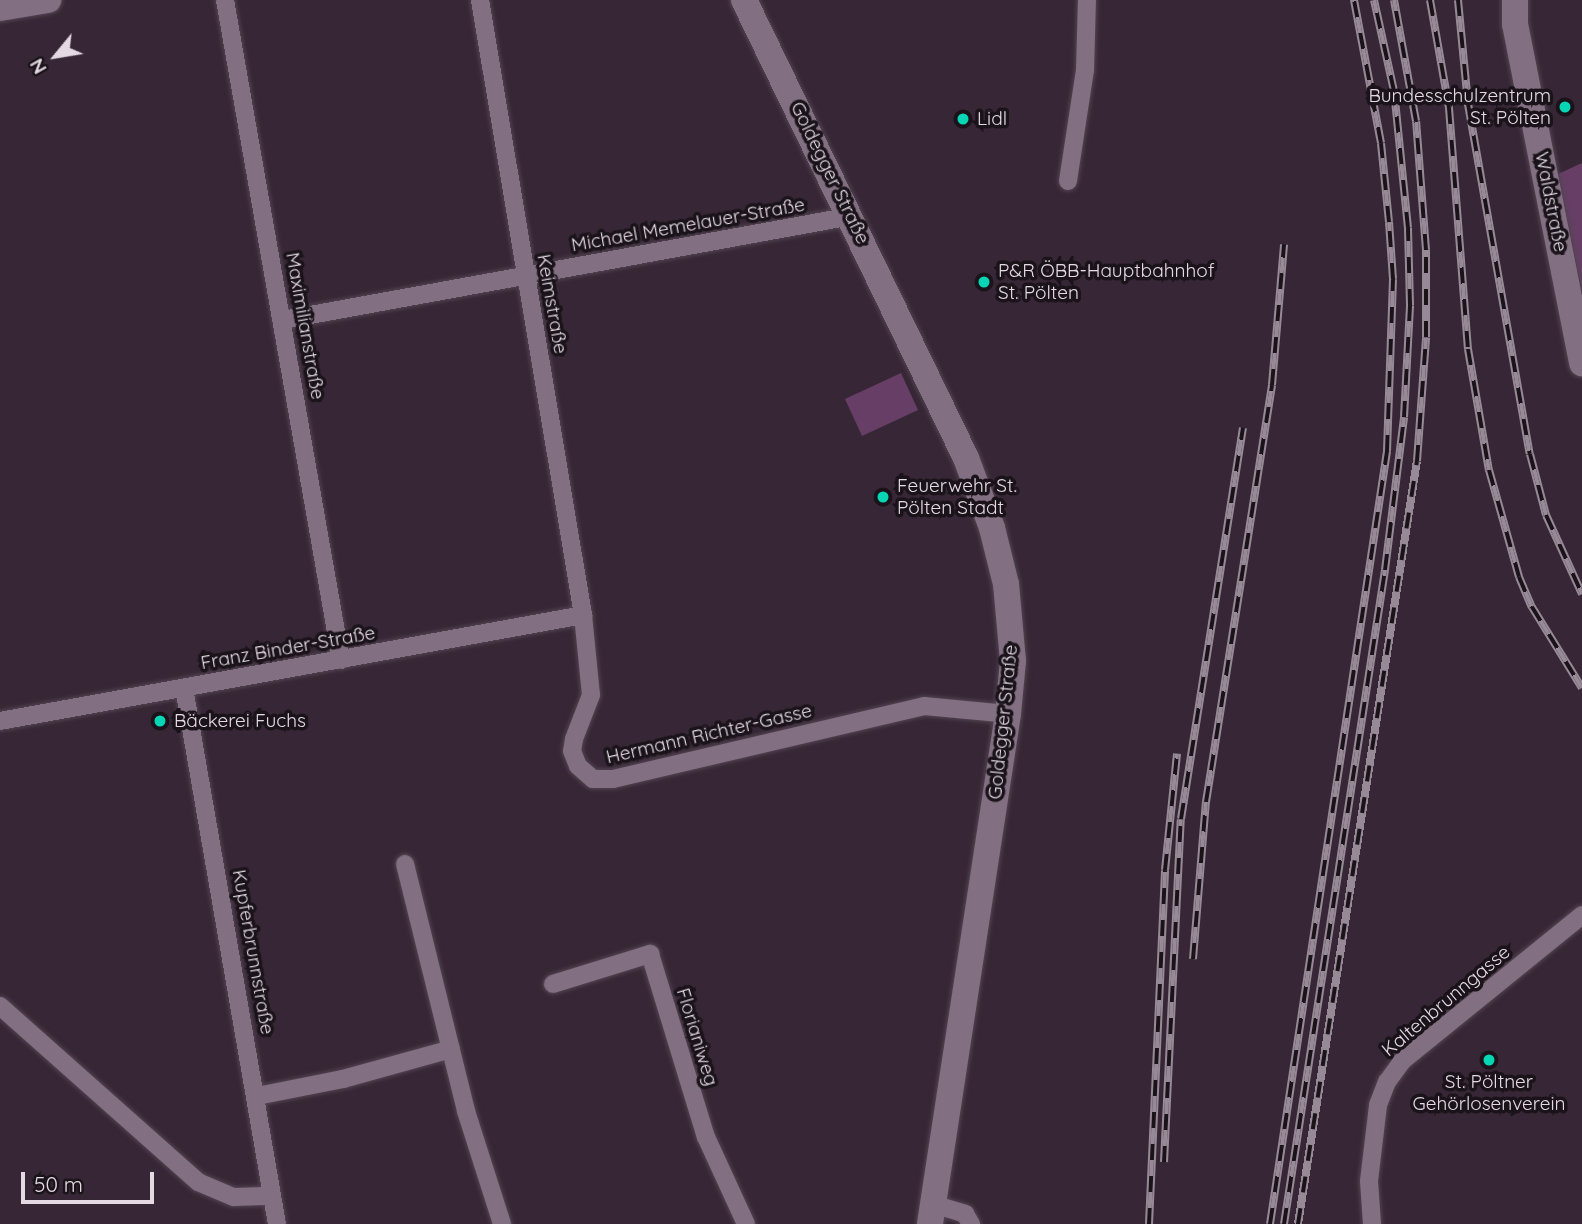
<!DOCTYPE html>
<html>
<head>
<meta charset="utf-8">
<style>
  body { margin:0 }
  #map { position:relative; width:1582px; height:1224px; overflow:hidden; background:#372736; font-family:Quicksand,sans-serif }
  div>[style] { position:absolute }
  .green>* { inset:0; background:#673f66 }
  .roads { filter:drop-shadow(0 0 2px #524451) drop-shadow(0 0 2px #524451) }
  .street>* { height:18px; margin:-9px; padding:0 9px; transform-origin:9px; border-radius:9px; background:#826f81 }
  .secondary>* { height:26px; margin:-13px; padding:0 13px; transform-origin:13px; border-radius:13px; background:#826f81 }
  .rail>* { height:8px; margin-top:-4px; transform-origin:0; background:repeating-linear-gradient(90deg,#1a131a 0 16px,#978a96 0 32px); box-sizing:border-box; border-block:2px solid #978a96 }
  .dots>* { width:19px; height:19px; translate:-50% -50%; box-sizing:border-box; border:4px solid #1a131a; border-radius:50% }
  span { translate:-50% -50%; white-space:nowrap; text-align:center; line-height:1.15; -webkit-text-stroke:7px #1a131a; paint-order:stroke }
  .poi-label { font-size:19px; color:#e5dae4 }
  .right { translate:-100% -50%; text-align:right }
  .left { translate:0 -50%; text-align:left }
  .street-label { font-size:19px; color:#e5dae4 }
  .north { position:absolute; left:21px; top:21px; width:70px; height:70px; -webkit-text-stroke:5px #1a131a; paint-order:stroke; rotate:240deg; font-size:19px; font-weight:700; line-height:28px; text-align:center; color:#e5dae4 }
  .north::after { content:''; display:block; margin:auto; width:24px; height:32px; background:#e5dae4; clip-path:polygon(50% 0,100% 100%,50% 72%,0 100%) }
  .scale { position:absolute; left:21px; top:1172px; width:133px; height:32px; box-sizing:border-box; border:4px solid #e5dae4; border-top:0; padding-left:9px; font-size:21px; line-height:24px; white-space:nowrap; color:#e5dae4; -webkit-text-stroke:5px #1a131a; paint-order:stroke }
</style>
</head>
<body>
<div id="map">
  <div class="green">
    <i style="clip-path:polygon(1582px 163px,1582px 292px,1558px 174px)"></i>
    <i style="clip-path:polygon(901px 373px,918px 410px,862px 436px,845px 399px)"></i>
  </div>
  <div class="roads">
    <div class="street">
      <i style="left:225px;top:0;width:670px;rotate:80.03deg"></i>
      <i style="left:480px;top:0;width:624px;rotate:80.49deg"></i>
      <i style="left:583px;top:615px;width:80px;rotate:84.3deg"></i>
      <i style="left:591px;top:695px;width:47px;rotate:111.1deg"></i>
      <i style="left:574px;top:739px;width:12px;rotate:99deg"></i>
      <i style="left:572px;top:751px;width:16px;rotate:68deg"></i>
      <i style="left:578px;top:766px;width:20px;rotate:41deg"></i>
      <i style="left:593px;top:779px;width:20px"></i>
      <i style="left:613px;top:779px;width:319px;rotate:-13.2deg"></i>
      <i style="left:924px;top:706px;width:84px;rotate:5.4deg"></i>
      <i style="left:1068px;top:181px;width:112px;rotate:-81.3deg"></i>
      <i style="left:1085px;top:70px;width:70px;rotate:-88.4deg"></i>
      <i style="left:283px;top:320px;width:578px;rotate:-10.36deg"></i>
      <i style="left:184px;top:688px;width:544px;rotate:80.16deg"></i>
      <i style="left:0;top:721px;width:593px;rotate:-10.3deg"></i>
      <i style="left:405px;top:864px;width:254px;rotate:76.1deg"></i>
      <i style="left:466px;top:1111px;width:119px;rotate:72.3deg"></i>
      <i style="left:553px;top:984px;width:102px;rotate:-17.2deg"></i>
      <i style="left:650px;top:954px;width:191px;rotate:73deg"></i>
      <i style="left:706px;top:1137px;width:96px;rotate:65.3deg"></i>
      <i style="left:0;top:1006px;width:265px;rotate:41.6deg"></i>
      <i style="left:198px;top:1182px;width:39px;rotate:23deg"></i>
      <i style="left:234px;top:1197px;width:38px;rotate:-2deg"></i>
      <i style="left:257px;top:1096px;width:88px;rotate:-11.2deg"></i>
      <i style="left:343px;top:1079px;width:112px;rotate:-15.5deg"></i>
      <i style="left:933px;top:1204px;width:34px;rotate:17deg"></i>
      <i style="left:965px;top:1214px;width:12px;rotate:59deg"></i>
      <i style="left:1372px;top:1224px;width:43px;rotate:-94deg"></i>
      <i style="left:1369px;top:1181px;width:77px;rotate:-83.2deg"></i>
      <i style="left:1378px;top:1105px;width:25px;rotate:-69deg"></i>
      <i style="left:1387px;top:1082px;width:26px;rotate:-54deg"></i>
      <i style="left:1402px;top:1061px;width:232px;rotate:-39deg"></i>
    </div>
    <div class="secondary">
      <i style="left:744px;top:0;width:509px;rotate:64.14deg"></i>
      <i style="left:966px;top:458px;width:75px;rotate:69.6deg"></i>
      <i style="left:992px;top:528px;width:58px;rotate:76deg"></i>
      <i style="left:1006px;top:584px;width:77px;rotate:84.8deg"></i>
      <i style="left:1013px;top:661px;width:53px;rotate:95.4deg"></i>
      <i style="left:1008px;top:714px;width:516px;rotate:98.7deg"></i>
      <i style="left:1515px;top:0;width:24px;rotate:90deg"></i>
      <i style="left:1515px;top:24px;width:346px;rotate:78.8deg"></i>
      <i style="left:0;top:8px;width:49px;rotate:-9.5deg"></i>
    </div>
  </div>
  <div class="rail">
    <i style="left:1430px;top:0;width:110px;rotate:80deg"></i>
    <i style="left:1449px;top:108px;width:242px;rotate:85.5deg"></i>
    <i style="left:1468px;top:349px;width:123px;rotate:80.2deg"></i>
    <i style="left:1489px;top:470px;width:111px;rotate:74.3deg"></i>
    <i style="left:1519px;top:577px;width:33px;rotate:67deg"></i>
    <i style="left:1532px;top:607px;width:95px;rotate:58.3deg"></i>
    <i style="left:1458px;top:0;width:104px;rotate:84.5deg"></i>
    <i style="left:1468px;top:104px;width:355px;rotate:80deg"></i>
    <i style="left:1530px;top:454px;width:63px;rotate:75.3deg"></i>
    <i style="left:1546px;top:515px;width:87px;rotate:65.5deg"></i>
    <i style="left:1193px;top:959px;width:158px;rotate:-85.3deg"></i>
    <i style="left:1206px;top:802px;width:422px;rotate:-81deg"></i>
    <i style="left:1272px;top:385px;width:141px;rotate:-85.1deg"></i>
    <i style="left:1164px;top:1162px;width:343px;rotate:-87.2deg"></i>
    <i style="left:1181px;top:819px;width:396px;rotate:-81deg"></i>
    <i style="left:1149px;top:1224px;width:354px;rotate:-87.4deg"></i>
    <i style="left:1165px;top:870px;width:117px;rotate:-84.1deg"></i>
    <i style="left:1270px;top:1224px;width:782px;rotate:-81.39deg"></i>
    <i style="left:1387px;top:451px;width:172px;rotate:-88deg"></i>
    <i style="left:1393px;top:279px;width:57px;rotate:-94deg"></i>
    <i style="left:1389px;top:222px;width:79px;rotate:-95.8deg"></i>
    <i style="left:1381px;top:143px;width:146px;rotate:-100.7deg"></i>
    <i style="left:1284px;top:1224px;width:662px;rotate:-81.22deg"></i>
    <i style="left:1385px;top:570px;width:154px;rotate:-82.9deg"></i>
    <i style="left:1404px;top:417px;width:112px;rotate:-86.9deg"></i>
    <i style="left:1410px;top:305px;width:77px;rotate:-91.5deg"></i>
    <i style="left:1408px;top:228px;width:138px;rotate:-95.8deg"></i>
    <i style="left:1394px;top:91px;width:93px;rotate:-102.4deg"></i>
    <i style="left:1298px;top:1224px;width:772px;rotate:-81.14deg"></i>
    <i style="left:1417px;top:461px;width:124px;rotate:-85.8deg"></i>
    <i style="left:1426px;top:337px;width:87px;rotate:-90deg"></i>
    <i style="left:1426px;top:250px;width:129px;rotate:-94.4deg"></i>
    <i style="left:1416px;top:121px;width:123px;rotate:-100.3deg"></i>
  </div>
  <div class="dots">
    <i style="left:1565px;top:107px;background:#06d5b6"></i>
    <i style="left:963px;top:119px;background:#06d5b6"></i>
    <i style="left:984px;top:282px;background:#06d5b6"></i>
    <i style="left:883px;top:497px;background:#06d5b6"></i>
    <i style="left:160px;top:721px;background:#06d5b6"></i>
    <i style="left:1489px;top:1060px;background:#06d5b6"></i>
  </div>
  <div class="poi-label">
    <span class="right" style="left:1551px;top:107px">Bundesschulzentrum<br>St. Pölten</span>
    <span class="left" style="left:977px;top:119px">Lidl</span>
    <span class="left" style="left:998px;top:282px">P&amp;R ÖBB-Hauptbahnhof<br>St. Pölten</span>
    <span class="left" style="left:897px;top:497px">Feuerwehr St.<br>Pölten Stadt</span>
    <span class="left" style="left:174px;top:721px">Bäckerei Fuchs</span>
    <span style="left:1489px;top:1093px">St. Pöltner<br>Gehörlosenverein</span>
  </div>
  <div class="street-label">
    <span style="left:830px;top:173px;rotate:64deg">Goldegger Straße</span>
    <span style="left:1551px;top:202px;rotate:79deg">Waldstraße</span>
    <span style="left:688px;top:225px;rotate:-10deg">Michael Memelauer-Straße</span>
    <span style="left:552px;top:304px;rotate:80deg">Keimstraße</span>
    <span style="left:305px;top:326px;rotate:80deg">Maximilianstraße</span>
    <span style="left:288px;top:648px;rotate:-10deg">Franz Binder-Straße</span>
    <span style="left:1003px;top:722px;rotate:-84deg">Goldegger Straße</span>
    <span style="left:709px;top:734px;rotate:-13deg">Hermann Richter-Gasse</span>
    <span style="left:253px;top:952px;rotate:80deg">Kupferbrunnstraße</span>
    <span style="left:1446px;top:1001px;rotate:-40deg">Kaltenbrunngasse</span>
    <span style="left:697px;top:1037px;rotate:73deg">Florianiweg</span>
  </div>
  <div class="north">N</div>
  <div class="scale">50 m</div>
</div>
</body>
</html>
